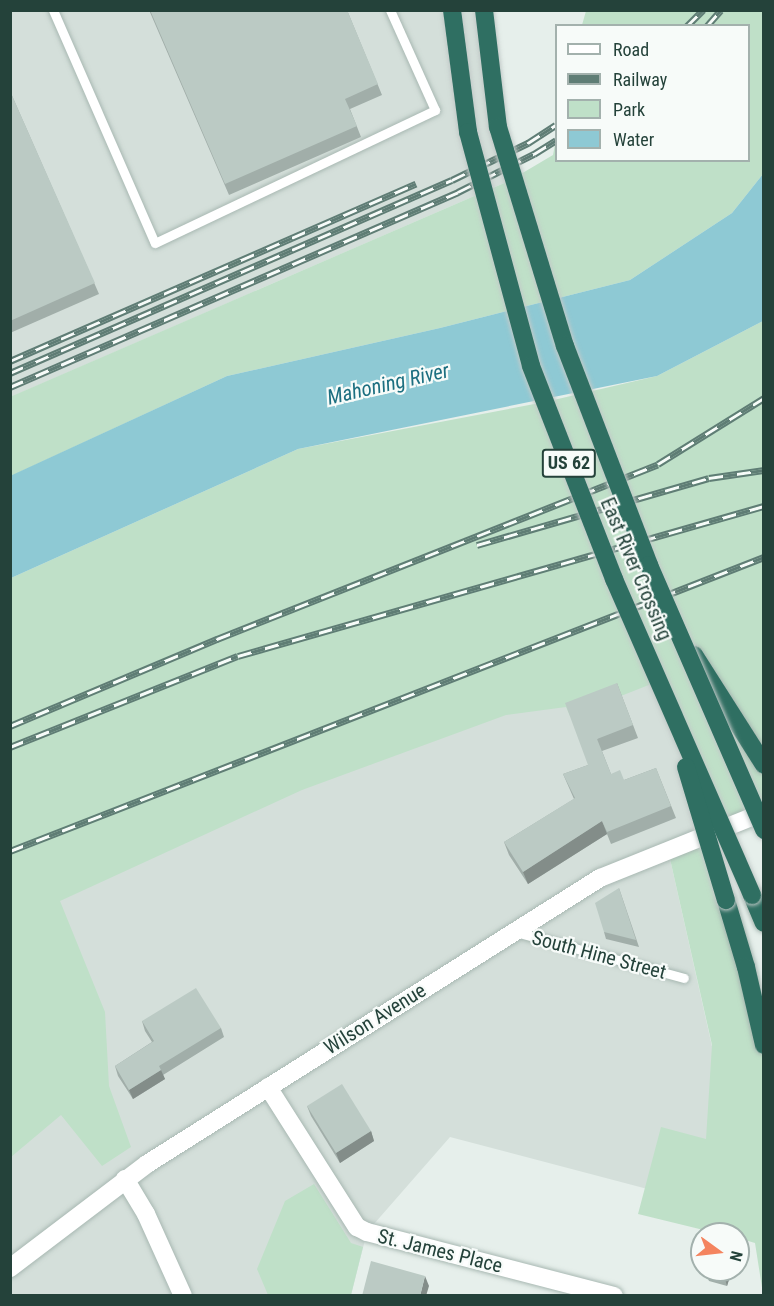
<!DOCTYPE html>
<html>
<head>
<meta charset="utf-8">
<style>
  body { margin:0 }
  #map { position:relative; width:774px; height:1306px; overflow:hidden; background:#e6efeb; font-family:"Roboto Condensed",sans-serif }
  div>[style] { position:absolute }
  .built>* { inset:0; background:#d4dfda }
  .green>* { inset:0; background:#bfe0c8 }
  .water>* { inset:0; background:#8ec9d4 }
  .roads { filter:drop-shadow(0 0 2px #a8b8b2) drop-shadow(0 0 2px #a8b8b2) }
  .lane>* { height:9px; margin:-4.5px; padding:0 4.5px; transform-origin:4.5px; border-radius:4.5px; background:#fff }
  .street>* { height:18px; margin:-9px; padding:0 9px; transform-origin:9px; border-radius:9px; background:#fff }
  .secondary>* { height:18px; margin:-9px; padding:0 9px; transform-origin:9px; border-radius:9px; background:#fff }
  .highway>* { height:18px; margin:-9px; padding:0 9px; transform-origin:9px; border-radius:9px; background:#2f6f62 }
  .rail>* { height:7px; margin-top:-3.5px; transform-origin:0; background:repeating-linear-gradient(90deg,#f7fbf9 0 14px,#5f7d75 0 28px); box-sizing:border-box; border-block:2px solid #5f7d75 }
  .bridges { filter:drop-shadow(0 0 2px #c2cac8) drop-shadow(0 0 2px #c2cac8) }
  .highway-bridge>* { height:18px; margin:-9px; padding:0 9px; transform-origin:9px; border-radius:9px; background:#2f6f62 }
  .wall>* { inset:0; background:#a1aea9 }
  .shaded-wall>* { inset:0; background:#838d89 }
  .building>* { inset:0; background:#bbcac4 }
  span { translate:-50% -50%; white-space:nowrap; text-align:center; line-height:1.15; -webkit-text-stroke:4.5px #f7fbf9; paint-order:stroke }
  .shield-label span { padding:2px 4px; background:#f7fbf9; border:2px solid; border-radius:4px; -webkit-text-stroke-width:0 }
  .shield-label { font-size:18px; color:#24423a; font-weight:700 }
  .street-label { font-size:20px; color:#24423a }
  .water-label { font-size:21px; color:#1c6f80; font-style:italic }
  .frame { position:absolute; inset:0; border:12px solid #24423a; pointer-events:none }
  .legend { position:absolute; left:555px; top:24px; width:195px; height:138px; box-sizing:border-box; background:#f7fbf9; border:2px solid #a3b1ad; margin:0; padding:8px 10px; list-style:none; font-size:18px; color:#24423a }
  .legend li { display:flex; align-items:center; gap:12px; height:30px }
  .legend b { width:30px; border:2px solid #a3b1ad }
  .north { position:absolute; left:690px; top:1222px; width:60px; height:60px; box-sizing:border-box; background:#f7fbf9; border:2px solid #a3b1ad; border-radius:50%; rotate:105deg; font-size:16px; font-weight:700; line-height:24px; text-align:center; color:#24423a }
  .north::after { content:''; display:block; margin:auto; width:21px; height:27px; background:#f4845f; clip-path:polygon(50% 0,100% 100%,50% 72%,0 100%) }
</style>
</head>
<body>
<div id="map">
  <div class="built">
    <i style="clip-path:polygon(11px 11px,484px 11px,509px 181px,11px 397px)"></i>
    <i style="clip-path:polygon(628px 611px,723px 828px,668px 850px,750px 1216px,450px 1137px,367px 1232px,351px 1295px,11px 1295px,11px 851px)"></i>
  </div>
  <div class="green">
    <i style="clip-path:polygon(586px 11px,763px 11px,763px 174px,732px 213px,630px 280px,440px 328px,227px 376px,11px 476px,10px 397px,509px 181px,553px 155px,556px 139px,556px 160px,748px 160px,748px 26px,582px 25px)"></i>
    <i style="clip-path:polygon(763px 321px,763px 811px,708px 839px,763px 1045px,763px 1294px,755px 1243px,738px 1238px,738px 1234px,720px 1234px,638px 1214px,661px 1127px,706px 1139px,712px 1045px,668px 850px,707px 838px,659px 681px,570px 716px,566px 707px,506px 715px,302px 790px,60px 901px,105px 1012px,109px 1086px,131px 1147px,102px 1166px,61px 1115px,11px 1157px,11px 578px,298px 449px,545px 402px,657px 376px)"></i>
    <i style="clip-path:polygon(314px 1184px,351px 1243px,363px 1247px,351px 1295px,268px 1295px,257px 1269px,285px 1201px)"></i>
  </div>
  <div class="water">
    <i style="clip-path:polygon(763px 174px,763px 321px,657px 376px,298px 449px,11px 578px,10px 476px,227px 376px,440px 328px,630px 280px,732px 213px)"></i>
  </div>
  <div class="roads">
    <div class="lane">
      <i style="left:53px;top:10px;width:254px;rotate:66.4deg"></i>
      <i style="left:155px;top:243px;width:310px;rotate:-25.4deg"></i>
      <i style="left:435px;top:110px;width:110px;rotate:-114.2deg"></i>
      <i style="left:516px;top:932px;width:174px;rotate:15.3deg"></i>
    </div>
    <div class="street">
      <i style="left:268px;top:1087px;width:166px;rotate:57.6deg"></i>
      <i style="left:357px;top:1227px;width:11px;rotate:27deg"></i>
      <i style="left:367px;top:1232px;width:255px;rotate:14.5deg"></i>
    </div>
    <div class="secondary">
      <i style="left:125px;top:1179px;width:41px;rotate:59deg"></i>
      <i style="left:146px;top:1214px;width:90px;rotate:65.7deg"></i>
      <i style="left:10px;top:1268px;width:172px;rotate:-37.2deg"></i>
      <i style="left:147px;top:1164px;width:536px;rotate:-32.27deg"></i>
      <i style="left:600px;top:878px;width:177px;rotate:-21.9deg"></i>
    </div>
    <div class="highway">
      <i style="left:694px;top:655px;width:130px;rotate:57.5deg"></i>
      <i style="left:752px;top:895px;width:30px;rotate:67deg"></i>
      <i style="left:726px;top:900px;width:70px;rotate:73.4deg"></i>
      <i style="left:746px;top:967px;width:80px;rotate:77deg"></i>
    </div>
  </div>
  <div class="rail">
    <i style="left:687px;top:26px;width:23px;rotate:-45deg"></i>
    <i style="left:707px;top:26px;width:21px;rotate:-49deg"></i>
    <i style="left:10px;top:361px;width:443px;rotate:-23.6deg"></i>
    <i style="left:10px;top:373px;width:482px;rotate:-23.6deg"></i>
    <i style="left:452px;top:180px;width:85px;rotate:-26deg"></i>
    <i style="left:528px;top:143px;width:33px;rotate:-33deg"></i>
    <i style="left:10px;top:387px;width:489px;rotate:-23.5deg"></i>
    <i style="left:458px;top:192px;width:85px;rotate:-26.6deg"></i>
    <i style="left:534px;top:154px;width:26px;rotate:-32deg"></i>
    <i style="left:477px;top:545px;width:241px;rotate:-16.1deg"></i>
    <i style="left:709px;top:478px;width:56px;rotate:-8.3deg"></i>
    <i style="left:10px;top:726px;width:225px;rotate:-22.8deg"></i>
    <i style="left:217px;top:639px;width:474px;rotate:-21.6deg"></i>
    <i style="left:658px;top:464px;width:125px;rotate:-31.9deg"></i>
    <i style="left:10px;top:747px;width:245px;rotate:-21.8deg"></i>
    <i style="left:238px;top:656px;width:547px;rotate:-15.92deg"></i>
    <i style="left:10px;top:851px;width:809px;rotate:-21.3deg"></i>
  </div>
  <div class="bridges">
    <div class="highway-bridge">
      <i style="left:452px;top:10px;width:123px;rotate:82.5deg"></i>
      <i style="left:468px;top:132px;width:242px;rotate:74.9deg"></i>
      <i style="left:531px;top:366px;width:229px;rotate:68.7deg"></i>
      <i style="left:614px;top:579px;width:345px;rotate:66.4deg"></i>
      <i style="left:484px;top:10px;width:118px;rotate:83.2deg"></i>
      <i style="left:498px;top:127px;width:229px;rotate:73deg"></i>
      <i style="left:565px;top:346px;width:235px;rotate:69deg"></i>
      <i style="left:649px;top:565px;width:289px;rotate:66.5deg"></i>
      <i style="left:686px;top:767px;width:139px;rotate:73.3deg"></i>
    </div>
  </div>
  <div class="wall">
    <i style="clip-path:polygon(149px 10px,347px 10px,382px 95px,350px 109px,361px 137px,229px 195px)"></i>
    <i style="clip-path:polygon(10px 91px,99px 294px,10px 333px)"></i>
    <i style="clip-path:polygon(617px 683px,638px 738px,602px 751px,611px 774px,624px 780px,656px 768px,676px 818px,611px 844px,607px 834px,528px 884px,509px 855px,504px 842px,574px 799px,563px 774px,588px 765px)"></i>
    <i style="clip-path:polygon(619px 888px,639px 947px,606px 939px,604px 932px)"></i>
    <i style="clip-path:polygon(142px 1021px,221px 1028px,224px 1037px,163px 1075px,165px 1079px,133px 1099px,118px 1076px,115px 1066px,152px 1042px,145px 1031px)"></i>
    <i style="clip-path:polygon(307px 1106px,371px 1131px,374px 1141px,340px 1163px,311px 1116px)"></i>
    <i style="clip-path:polygon(707px 1270px,732px 1270px,727px 1286px,709px 1281px,706px 1274px)"></i>
  </div>
  <div class="shaded-wall">
    <i style="clip-path:polygon(602px 821px,607px 834px,528px 884px,523px 872px)"></i>
    <i style="clip-path:polygon(161px 1070px,165px 1079px,133px 1099px,129px 1090px)"></i>
    <i style="clip-path:polygon(371px 1131px,374px 1141px,340px 1163px,336px 1153px)"></i>
    <i style="clip-path:polygon(727px 1270px,732px 1270px,727px 1286px,725px 1279px)"></i>
    <i style="clip-path:polygon(425px 1276px,429px 1286px,426px 1296px,420px 1296px)"></i>
  </div>
  <div class="building">
    <i style="clip-path:polygon(150px 10px,347px 10px,378px 84px,345px 99px,357px 126px,225px 184px)"></i>
    <i style="clip-path:polygon(10px 91px,95px 283px,10px 321px)"></i>
    <i style="clip-path:polygon(617px 683px,633px 725px,597px 739px,611px 774px,620px 770px,624px 780px,656px 768px,671px 806px,607px 832px,602px 821px,523px 872px,504px 842px,575px 798px,563px 774px,588px 765px,565px 703px)"></i>
    <i style="clip-path:polygon(619px 888px,636px 940px,604px 932px,595px 903px)"></i>
    <i style="clip-path:polygon(196px 988px,221px 1028px,159px 1066px,161px 1070px,129px 1090px,115px 1066px,154px 1041px,142px 1021px)"></i>
    <i style="clip-path:polygon(342px 1084px,371px 1131px,336px 1153px,307px 1106px)"></i>
    <i style="clip-path:polygon(371px 1261px,425px 1276px,420px 1296px,362px 1296px)"></i>
    <i style="clip-path:polygon(707px 1270px,727px 1270px,725px 1279px,706px 1274px)"></i>
  </div>
  <div class="shield-label">
    <span style="left:569px;top:463px">US 62</span>
  </div>
  <div class="street-label">
    <span style="left:636px;top:569px;rotate:67deg">East River Crossing</span>
    <span style="left:599px;top:955px;rotate:15deg">South Hine Street</span>
    <span style="left:375px;top:1019px;rotate:-32deg">Wilson Avenue</span>
    <span style="left:440px;top:1251px;rotate:14deg">St. James Place</span>
  </div>
  <div class="water-label">
    <span style="left:388px;top:384px;rotate:-13deg">Mahoning River</span>
  </div>
  <div class="frame"></div>
  <ul class="legend">
  <li><b style="height:8px;background:#fff"></b>Road</li>
  <li><b style="height:8px;background:#5f7d75"></b>Railway</li>
  <li><b style="height:16px;background:#bfe0c8"></b>Park</li>
  <li><b style="height:16px;background:#8ec9d4"></b>Water</li>
  </ul>
  <div class="north">N</div>
</div>
</body>
</html>
